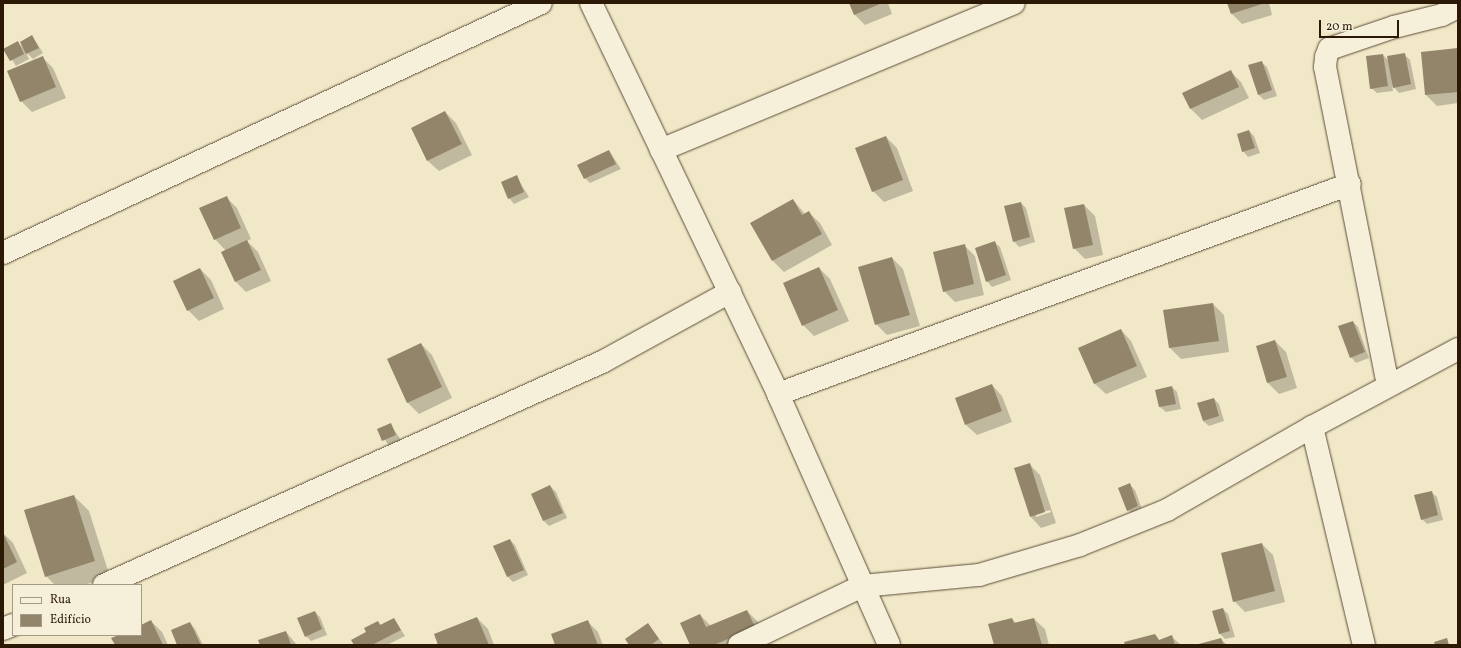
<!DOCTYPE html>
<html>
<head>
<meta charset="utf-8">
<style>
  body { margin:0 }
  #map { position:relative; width:1461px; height:648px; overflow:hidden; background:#f1e8c8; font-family:Vollkorn,serif }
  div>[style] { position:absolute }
  .shadow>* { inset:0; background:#0003 }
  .building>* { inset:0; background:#92856a }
  .roads { filter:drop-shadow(0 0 1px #5d4d36) drop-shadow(0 0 1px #5d4d36) }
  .street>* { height:22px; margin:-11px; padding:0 11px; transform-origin:11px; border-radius:11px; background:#f6f0db }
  span { translate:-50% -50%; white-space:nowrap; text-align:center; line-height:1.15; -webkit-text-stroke:3px #f6f0db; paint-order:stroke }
  .frame { position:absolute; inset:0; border:4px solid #2c1905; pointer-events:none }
  .legend { position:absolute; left:12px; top:584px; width:130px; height:52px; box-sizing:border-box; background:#f6f0db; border:1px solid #a59a85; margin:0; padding:5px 7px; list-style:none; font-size:12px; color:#2c1905 }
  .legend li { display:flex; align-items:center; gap:8px; height:20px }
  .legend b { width:20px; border:1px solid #a59a85 }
  .scale { position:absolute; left:1319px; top:20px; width:80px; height:18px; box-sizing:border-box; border:2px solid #2c1905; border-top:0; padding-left:5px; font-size:12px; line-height:14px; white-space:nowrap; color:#2c1905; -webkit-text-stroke:3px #f6f0db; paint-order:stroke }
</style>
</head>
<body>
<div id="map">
  <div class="shadow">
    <i style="clip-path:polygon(850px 3px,888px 3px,892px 14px,865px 25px,855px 15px)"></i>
    <i style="clip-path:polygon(1228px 3px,1269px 3px,1272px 15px,1242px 24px,1232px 14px)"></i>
    <i style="clip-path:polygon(32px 36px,43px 53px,33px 59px,25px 51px,29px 59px,16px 66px,5px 49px,18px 43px,25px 49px)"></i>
    <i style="clip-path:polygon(1458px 49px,1458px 103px,1437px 106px,1426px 95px)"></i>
    <i style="clip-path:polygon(1404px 54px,1410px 60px,1416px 89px,1399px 93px,1392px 85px,1393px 91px,1377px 93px,1371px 88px,1383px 55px,1389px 61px)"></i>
    <i style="clip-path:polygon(42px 57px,53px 68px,66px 98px,32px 112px,21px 101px)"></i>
    <i style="clip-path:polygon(1261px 62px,1267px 67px,1277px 96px,1264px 100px,1259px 95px,1249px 66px)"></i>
    <i style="clip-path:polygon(1231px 72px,1241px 82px,1249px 98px,1202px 120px,1191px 109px,1184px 93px)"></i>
    <i style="clip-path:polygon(445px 112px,456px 123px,472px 155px,439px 171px,428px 161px,412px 128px)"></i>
    <i style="clip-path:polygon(1249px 131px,1254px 136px,1260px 153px,1248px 157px,1243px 151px)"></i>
    <i style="clip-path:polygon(886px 137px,897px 148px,913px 191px,884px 202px,873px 191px)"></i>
    <i style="clip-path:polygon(609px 151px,621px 169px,590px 183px,585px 178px)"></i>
    <i style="clip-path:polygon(516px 176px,529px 197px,514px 204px,509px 198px)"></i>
    <i style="clip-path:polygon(226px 197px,237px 208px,251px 239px,247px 241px,258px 252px,271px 281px,246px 292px,236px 282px,226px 251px,215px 239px)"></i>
    <i style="clip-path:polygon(793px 200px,806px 215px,809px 213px,820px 223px,832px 245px,784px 272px,773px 261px,752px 223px)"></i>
    <i style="clip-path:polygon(1021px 203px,1026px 208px,1035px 242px,1019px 247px,1014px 241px)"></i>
    <i style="clip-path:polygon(1084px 205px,1095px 216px,1103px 255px,1085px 259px,1074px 248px)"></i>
    <i style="clip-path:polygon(994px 242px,1000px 247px,1011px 280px,992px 287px,987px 281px)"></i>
    <i style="clip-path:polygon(965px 246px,975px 256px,984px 295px,955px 302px,944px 291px)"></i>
    <i style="clip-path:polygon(892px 258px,903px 269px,920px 326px,887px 335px,876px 324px)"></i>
    <i style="clip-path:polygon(819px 268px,830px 279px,849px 321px,814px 336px,803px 325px)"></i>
    <i style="clip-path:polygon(200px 269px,211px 280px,224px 309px,199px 321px,188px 310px)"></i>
    <i style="clip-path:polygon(1213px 304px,1224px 315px,1229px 352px,1181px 359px,1170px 348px)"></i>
    <i style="clip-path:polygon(1353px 322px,1358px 327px,1369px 358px,1356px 363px,1351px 357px)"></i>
    <i style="clip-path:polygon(1121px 330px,1131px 341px,1147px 377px,1106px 394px,1095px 384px,1079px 348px)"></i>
    <i style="clip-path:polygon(1275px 341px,1286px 352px,1297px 388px,1279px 394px,1268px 383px,1257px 347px)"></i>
    <i style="clip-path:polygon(421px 344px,432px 355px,452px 398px,419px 414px,408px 403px,388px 360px)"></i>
    <i style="clip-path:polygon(992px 385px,1002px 396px,1012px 422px,977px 435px,966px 425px)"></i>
    <i style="clip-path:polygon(1172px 387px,1177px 392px,1181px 409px,1166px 412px,1160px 407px,1157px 391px)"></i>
    <i style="clip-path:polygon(1214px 399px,1219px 404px,1224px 421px,1209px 426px,1203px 421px)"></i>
    <i style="clip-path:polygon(390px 424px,401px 440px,389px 446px,378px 429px)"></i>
    <i style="clip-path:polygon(evenodd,1029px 464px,1040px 475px,1056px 523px,1041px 528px,1031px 517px,1015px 469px,1029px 464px,1050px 510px,1051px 512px,1036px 517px,1036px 514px,1050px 510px)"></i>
    <i style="clip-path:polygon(1129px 484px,1135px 490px,1143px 512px,1133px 515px,1128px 510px)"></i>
    <i style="clip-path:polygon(550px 486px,556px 492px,567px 518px,549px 526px,544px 521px,532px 494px)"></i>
    <i style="clip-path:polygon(1431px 492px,1437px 497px,1443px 520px,1427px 524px,1422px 519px)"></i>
    <i style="clip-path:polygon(74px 496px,89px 511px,110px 577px,84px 585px,55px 585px,46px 576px)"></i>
    <i style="clip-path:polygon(3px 533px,13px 543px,27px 573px,3px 585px)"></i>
    <i style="clip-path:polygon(510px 540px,515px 545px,528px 575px,513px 582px,508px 577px,495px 547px)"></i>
    <i style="clip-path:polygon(1262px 544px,1273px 555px,1285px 602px,1245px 612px,1234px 601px)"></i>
    <i style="clip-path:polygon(1223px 609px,1228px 614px,1235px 637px,1225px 639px,1220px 634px,1213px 612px)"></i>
    <i style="clip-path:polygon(747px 611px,758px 622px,765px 638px,749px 645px,691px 645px,700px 615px,711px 626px)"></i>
    <i style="clip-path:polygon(315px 612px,320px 617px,327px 635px,311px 641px,306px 636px)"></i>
    <i style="clip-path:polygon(477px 618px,488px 629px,494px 645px,439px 645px)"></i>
    <i style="clip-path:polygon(394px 619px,405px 636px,387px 645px,355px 645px,378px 622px,381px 625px)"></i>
    <i style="clip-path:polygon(1012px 619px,1016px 623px,1034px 619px,1045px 629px,1049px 645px,995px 645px)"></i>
    <i style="clip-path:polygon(151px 621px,162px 632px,168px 645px,116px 645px,121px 635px,141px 635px,141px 626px)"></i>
    <i style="clip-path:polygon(587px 621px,598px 632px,603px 645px,556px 645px)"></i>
    <i style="clip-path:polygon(190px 623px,195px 629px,203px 645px,178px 645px)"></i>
    <i style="clip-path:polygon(648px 625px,664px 645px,630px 645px)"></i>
    <i style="clip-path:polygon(286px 632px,297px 645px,261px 645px)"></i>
    <i style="clip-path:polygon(1155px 636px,1160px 641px,1172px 637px,1181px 645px,1126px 645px)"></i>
    <i style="clip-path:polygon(1221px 639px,1227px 645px,1197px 645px)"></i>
  </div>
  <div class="building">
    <i style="clip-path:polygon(849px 3px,882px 3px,854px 15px)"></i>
    <i style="clip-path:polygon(1227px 3px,1262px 3px,1262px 4px,1231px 14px)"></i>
    <i style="clip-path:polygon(32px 35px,39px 48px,26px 54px,20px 42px)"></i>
    <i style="clip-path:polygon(18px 41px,24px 54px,10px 61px,3px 49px)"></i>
    <i style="clip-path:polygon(1458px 48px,1458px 92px,1425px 95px,1421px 52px)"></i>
    <i style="clip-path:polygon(1405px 53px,1411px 84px,1393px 88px,1387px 56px)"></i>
    <i style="clip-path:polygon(1383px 54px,1388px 86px,1370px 89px,1366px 56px)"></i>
    <i style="clip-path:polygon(43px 56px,56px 87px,20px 102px,7px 71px)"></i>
    <i style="clip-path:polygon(1262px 61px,1272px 90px,1258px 95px,1248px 65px)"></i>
    <i style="clip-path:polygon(1231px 70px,1239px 87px,1190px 109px,1182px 93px)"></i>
    <i style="clip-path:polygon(445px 111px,462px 144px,427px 161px,411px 128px)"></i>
    <i style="clip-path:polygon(1249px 130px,1255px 148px,1242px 152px,1237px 134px)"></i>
    <i style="clip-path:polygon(886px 136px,903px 180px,872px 192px,855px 148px)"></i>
    <i style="clip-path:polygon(609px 150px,616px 164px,584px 179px,577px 165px)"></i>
    <i style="clip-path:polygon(517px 175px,524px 192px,508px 199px,501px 182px)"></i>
    <i style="clip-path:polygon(227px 196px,241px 228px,214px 240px,199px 208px)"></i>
    <i style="clip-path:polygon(793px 199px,802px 215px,809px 211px,822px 234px,772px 261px,750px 223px)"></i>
    <i style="clip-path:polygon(1021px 202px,1030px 237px,1013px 242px,1004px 206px)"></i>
    <i style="clip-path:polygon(1084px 204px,1093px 245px,1073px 249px,1064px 208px)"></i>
    <i style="clip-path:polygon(247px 240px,261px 270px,235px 282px,221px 252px)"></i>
    <i style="clip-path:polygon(995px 241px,1006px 275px,986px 282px,975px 248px)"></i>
    <i style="clip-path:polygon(965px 244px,974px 284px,943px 292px,933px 252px)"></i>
    <i style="clip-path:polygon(892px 257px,910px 315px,875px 325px,858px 267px)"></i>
    <i style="clip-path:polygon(819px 267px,838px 310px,802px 326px,783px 283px)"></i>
    <i style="clip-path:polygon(200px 268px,214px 298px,187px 311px,173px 281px)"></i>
    <i style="clip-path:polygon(1213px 303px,1219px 341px,1169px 348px,1163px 310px)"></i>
    <i style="clip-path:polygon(1353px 321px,1365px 352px,1350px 358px,1338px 326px)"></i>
    <i style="clip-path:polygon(1121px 329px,1137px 366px,1094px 384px,1078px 348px)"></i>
    <i style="clip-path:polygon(1275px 340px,1287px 377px,1267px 383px,1256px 346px)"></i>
    <i style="clip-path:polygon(421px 343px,442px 387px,407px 403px,387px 359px)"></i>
    <i style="clip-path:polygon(992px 384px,1002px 411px,965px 425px,955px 398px)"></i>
    <i style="clip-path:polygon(1172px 386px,1176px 404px,1159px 407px,1155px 390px)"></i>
    <i style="clip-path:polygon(1214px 398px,1219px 416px,1203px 421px,1197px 403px)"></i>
    <i style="clip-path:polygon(391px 423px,396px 435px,382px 441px,377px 429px)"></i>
    <i style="clip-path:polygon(1030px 463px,1045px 512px,1030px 517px,1014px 468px)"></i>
    <i style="clip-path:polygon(1130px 483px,1138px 506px,1127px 511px,1118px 488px)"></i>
    <i style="clip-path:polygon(550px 485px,563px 513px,543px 521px,531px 494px)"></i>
    <i style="clip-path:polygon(1432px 491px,1438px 515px,1421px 520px,1414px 495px)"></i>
    <i style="clip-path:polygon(74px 495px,95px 561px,45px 577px,24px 510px)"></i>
    <i style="clip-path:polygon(3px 533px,17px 562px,3px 569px)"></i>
    <i style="clip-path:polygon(510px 539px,524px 570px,507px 577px,493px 546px)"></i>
    <i style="clip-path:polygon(1262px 543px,1275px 591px,1233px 602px,1221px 553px)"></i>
    <i style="clip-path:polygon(1223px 608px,1230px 631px,1219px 634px,1212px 611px)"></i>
    <i style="clip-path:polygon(747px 610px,755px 627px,714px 645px,690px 645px,680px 623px,700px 614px,706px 627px)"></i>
    <i style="clip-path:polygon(315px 611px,322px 629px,305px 637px,297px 618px)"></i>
    <i style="clip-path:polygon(477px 617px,489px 645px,438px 645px,434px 634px)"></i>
    <i style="clip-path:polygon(394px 618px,401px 630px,372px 645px,354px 645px,351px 640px,366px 632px,364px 628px,378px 621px,380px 625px)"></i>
    <i style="clip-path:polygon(1012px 618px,1014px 623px,1034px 618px,1042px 645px,994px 645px,988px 624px)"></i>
    <i style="clip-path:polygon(151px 620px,163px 645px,115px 645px,111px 638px,119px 635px,141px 635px,141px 625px)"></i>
    <i style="clip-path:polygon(588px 620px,598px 645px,555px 645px,551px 634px)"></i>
    <i style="clip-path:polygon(190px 622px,201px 645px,177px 645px,171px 630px)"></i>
    <i style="clip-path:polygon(648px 623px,659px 639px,651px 645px,629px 645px,625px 639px)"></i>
    <i style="clip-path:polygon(286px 631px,291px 645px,260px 645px,258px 640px)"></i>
    <i style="clip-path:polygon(1155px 634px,1159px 640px,1172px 635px,1175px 645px,1125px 645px,1124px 642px)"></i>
    <i style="clip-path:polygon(1221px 638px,1224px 645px,1195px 645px)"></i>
    <i style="clip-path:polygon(1447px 638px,1449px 645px,1435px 645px,1434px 642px)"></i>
  </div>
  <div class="roads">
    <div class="street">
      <i style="left:591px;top:3px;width:433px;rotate:64.4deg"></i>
      <i style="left:778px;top:394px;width:274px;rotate:66.1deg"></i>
      <i style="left:661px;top:150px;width:382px;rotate:-22.6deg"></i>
      <i style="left:3px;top:253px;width:593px;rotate:-24.92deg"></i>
      <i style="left:1388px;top:385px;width:324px;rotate:-101.2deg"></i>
      <i style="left:1325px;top:67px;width:10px;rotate:-84deg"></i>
      <i style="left:1326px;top:57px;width:9px;rotate:-69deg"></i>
      <i style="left:1329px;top:49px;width:69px;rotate:-18.7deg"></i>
      <i style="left:1394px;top:27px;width:49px;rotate:-14deg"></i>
      <i style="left:1442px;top:15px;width:18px;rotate:-27deg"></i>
      <i style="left:778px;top:394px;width:609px;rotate:-20.16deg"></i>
      <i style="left:1312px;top:427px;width:224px;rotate:76.6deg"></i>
      <i style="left:104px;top:585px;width:546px;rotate:-24.12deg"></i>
      <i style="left:602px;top:362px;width:146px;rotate:-28.7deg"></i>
      <i style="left:3px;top:629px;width:11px;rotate:-22deg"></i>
      <i style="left:739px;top:645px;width:136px;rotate:-25.6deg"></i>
      <i style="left:862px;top:586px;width:118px;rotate:-5.4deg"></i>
      <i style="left:979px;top:575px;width:105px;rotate:-16.5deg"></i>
      <i style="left:1080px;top:545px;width:94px;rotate:-21.9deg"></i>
      <i style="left:1167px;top:510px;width:167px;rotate:-29.8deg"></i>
      <i style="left:1312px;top:427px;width:166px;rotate:-28.1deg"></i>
    </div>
  </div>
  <div class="frame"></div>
  <ul class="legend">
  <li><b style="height:5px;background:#f6f0db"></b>Rua</li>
  <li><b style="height:11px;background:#92856a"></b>Edifício</li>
  </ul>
  <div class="scale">20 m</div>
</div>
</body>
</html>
